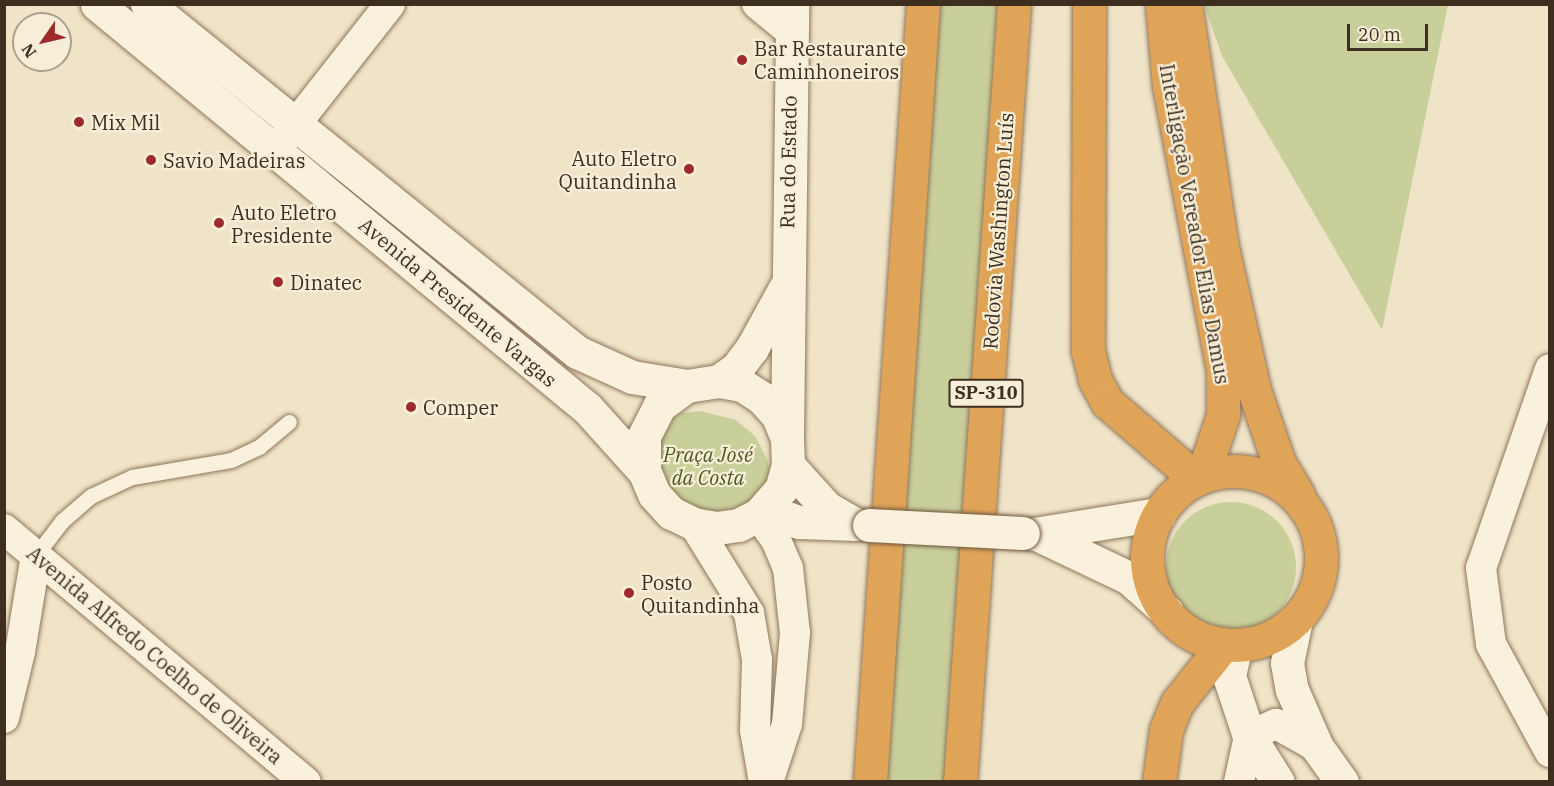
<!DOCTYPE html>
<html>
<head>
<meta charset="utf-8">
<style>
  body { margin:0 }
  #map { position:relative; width:1554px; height:786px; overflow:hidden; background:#f0e4c8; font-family:"IBM Plex Serif",serif }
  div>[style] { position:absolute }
  .green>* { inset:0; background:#c9cf9b }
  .round { border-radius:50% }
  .roads { filter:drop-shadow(0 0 2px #8d765c) drop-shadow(0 0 2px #8d765c) }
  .lane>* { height:15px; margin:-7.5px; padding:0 7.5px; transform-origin:7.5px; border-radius:7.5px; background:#faf1dc }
  .street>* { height:30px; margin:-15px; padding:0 15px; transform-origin:15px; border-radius:15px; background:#faf1dc }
  .secondary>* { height:33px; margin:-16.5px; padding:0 16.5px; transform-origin:16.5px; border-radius:16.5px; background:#faf1dc }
  .highway>* { height:33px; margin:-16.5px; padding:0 16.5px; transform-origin:16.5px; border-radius:16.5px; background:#e0a458 }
  .highway>.ring { margin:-16.5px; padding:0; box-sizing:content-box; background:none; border:33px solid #e0a458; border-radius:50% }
  .bridges { filter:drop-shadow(0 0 2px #6f573f) drop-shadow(0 0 2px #6f573f) }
  .secondary-bridge>* { height:33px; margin:-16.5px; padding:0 16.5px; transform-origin:16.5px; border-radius:16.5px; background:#faf1dc }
  .dots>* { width:16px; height:16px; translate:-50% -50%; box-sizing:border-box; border:3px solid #f7eed8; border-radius:50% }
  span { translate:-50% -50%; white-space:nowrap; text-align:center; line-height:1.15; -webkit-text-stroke:4.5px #f7eed8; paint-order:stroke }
  .shield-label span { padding:2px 4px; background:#f7eed8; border:2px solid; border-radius:4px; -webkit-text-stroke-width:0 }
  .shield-label { font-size:18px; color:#3d2e20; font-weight:700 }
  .poi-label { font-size:20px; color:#3d2e20 }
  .left { translate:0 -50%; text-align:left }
  .right { translate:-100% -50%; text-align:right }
  .street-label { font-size:20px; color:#3d2e20 }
  .park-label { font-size:20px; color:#4d5a26; font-style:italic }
  .frame { position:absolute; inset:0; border:6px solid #3d2e20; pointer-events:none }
  .north { position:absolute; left:12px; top:12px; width:60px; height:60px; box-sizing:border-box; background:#f7eed8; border:2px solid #ada18e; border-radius:50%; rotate:236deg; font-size:16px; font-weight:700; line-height:24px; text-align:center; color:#3d2e20 }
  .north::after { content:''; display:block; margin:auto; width:21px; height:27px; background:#9e2a2b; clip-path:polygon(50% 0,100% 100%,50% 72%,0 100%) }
  .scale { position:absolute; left:1347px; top:24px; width:81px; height:27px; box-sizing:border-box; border:3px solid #3d2e20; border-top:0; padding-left:8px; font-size:18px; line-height:21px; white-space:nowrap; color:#3d2e20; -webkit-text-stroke:4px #f7eed8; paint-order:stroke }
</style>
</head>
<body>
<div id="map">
  <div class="green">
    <i style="clip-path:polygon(938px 5px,998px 5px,944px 781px,886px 782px)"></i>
    <i style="clip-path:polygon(1204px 5px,1448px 5px,1382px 330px,1222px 56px)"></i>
    <i style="clip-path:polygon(701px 411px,736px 420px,755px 436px,768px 461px,771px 482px,755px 510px,696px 519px,650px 468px,663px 425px,681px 413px)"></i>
    <i class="round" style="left:1166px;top:502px;width:130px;height:130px"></i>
  </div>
  <div class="roads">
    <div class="lane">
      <i style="left:36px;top:555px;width:43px;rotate:-52.6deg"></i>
      <i style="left:62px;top:521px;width:38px;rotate:-41deg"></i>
      <i style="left:91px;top:496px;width:45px;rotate:-24.9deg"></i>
      <i style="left:132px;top:477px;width:100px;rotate:-9.7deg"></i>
      <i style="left:231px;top:460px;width:31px;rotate:-25deg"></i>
      <i style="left:259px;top:447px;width:39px;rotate:-40deg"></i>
    </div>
    <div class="street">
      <i style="left:757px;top:4px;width:43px;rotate:39.3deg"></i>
      <i style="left:280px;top:144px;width:178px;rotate:-51.8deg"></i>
      <i style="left:1550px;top:369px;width:211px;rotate:109.1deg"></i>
      <i style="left:1481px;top:568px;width:77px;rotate:82.5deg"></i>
      <i style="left:1491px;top:644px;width:123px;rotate:61.4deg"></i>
      <i style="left:758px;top:515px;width:31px;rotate:54deg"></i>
      <i style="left:776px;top:540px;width:30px;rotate:67deg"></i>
      <i style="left:788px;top:568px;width:65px;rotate:83.9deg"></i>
      <i style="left:795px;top:633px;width:91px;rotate:95deg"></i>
      <i style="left:787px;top:724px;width:61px;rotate:108.1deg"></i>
      <i style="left:694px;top:524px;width:105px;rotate:58.3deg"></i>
      <i style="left:749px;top:613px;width:48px;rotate:80.3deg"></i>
      <i style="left:757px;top:660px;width:70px;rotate:91.6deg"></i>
      <i style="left:755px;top:730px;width:53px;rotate:80.2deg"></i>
      <i style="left:4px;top:529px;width:394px;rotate:40deg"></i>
      <i style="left:4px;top:718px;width:68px;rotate:-76.4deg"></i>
      <i style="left:20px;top:652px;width:98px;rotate:-80.6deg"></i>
      <i style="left:1239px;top:782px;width:47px;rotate:-77.7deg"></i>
      <i style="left:1249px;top:736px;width:30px;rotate:-24deg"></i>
      <i style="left:1276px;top:724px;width:47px;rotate:29.3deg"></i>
    </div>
    <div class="secondary">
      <i style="left:97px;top:4px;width:635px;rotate:39.51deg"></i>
      <i style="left:587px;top:408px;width:85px;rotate:47.9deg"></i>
      <i style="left:147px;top:4px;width:553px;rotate:38.98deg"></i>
      <i style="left:577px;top:352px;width:60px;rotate:24.4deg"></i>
      <i style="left:632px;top:377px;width:56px;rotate:9.3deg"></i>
      <i style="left:719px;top:381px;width:22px;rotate:-36deg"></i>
      <i style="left:737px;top:368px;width:25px;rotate:-53deg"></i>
      <i style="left:752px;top:348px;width:68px;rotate:-61.2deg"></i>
      <i style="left:787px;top:436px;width:432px;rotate:-89.3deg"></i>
      <i style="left:788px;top:465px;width:25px;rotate:106deg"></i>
      <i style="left:781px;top:489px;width:35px;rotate:131deg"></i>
      <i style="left:758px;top:515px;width:22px;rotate:153deg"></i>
      <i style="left:738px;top:525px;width:22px;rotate:172deg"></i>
      <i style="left:716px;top:528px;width:22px;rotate:-170deg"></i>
      <i style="left:694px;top:524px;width:25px;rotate:-154deg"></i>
      <i style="left:671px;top:513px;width:25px;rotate:-132deg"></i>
      <i style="left:654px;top:494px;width:25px;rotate:-113deg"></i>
      <i style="left:644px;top:471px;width:35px;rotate:-90deg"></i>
      <i style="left:644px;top:436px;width:34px;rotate:-63deg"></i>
      <i style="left:659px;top:406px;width:34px;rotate:-36deg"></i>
      <i style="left:687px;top:386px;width:32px;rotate:-9deg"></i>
      <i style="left:719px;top:381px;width:23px;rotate:10deg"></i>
      <i style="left:742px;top:385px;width:24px;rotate:33deg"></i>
      <i style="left:762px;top:398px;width:24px;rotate:48deg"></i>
      <i style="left:778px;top:416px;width:24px;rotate:68deg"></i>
      <i style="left:787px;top:438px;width:27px;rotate:88deg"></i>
      <i style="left:788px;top:465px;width:58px;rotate:47.8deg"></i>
      <i style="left:827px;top:508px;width:32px;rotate:30deg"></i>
      <i style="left:764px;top:510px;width:37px;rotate:19deg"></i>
      <i style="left:799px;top:522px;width:57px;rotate:2deg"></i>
      <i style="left:1034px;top:534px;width:127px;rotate:-9.1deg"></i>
      <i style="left:1039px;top:535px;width:100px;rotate:25.5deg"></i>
      <i style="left:1129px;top:578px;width:51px;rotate:41.8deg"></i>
      <i style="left:1296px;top:620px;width:44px;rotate:101.8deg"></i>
      <i style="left:1287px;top:663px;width:27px;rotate:80deg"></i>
      <i style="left:1292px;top:690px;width:62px;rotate:66.3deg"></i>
      <i style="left:1317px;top:747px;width:43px;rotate:54.5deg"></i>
      <i style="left:1236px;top:645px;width:32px;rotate:103deg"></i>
      <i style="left:1229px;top:676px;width:63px;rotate:71.6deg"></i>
      <i style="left:1249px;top:736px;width:54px;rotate:57.8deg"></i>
    </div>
    <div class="highway">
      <i style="left:1089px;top:4px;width:347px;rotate:90.2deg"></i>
      <i style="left:1088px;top:351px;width:30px;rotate:76deg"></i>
      <i style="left:1095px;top:380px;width:25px;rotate:61deg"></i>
      <i style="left:1107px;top:402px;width:118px;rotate:40.9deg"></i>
      <i style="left:1162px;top:4px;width:81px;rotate:85.1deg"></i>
      <i style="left:1169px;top:85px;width:292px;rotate:79.3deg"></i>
      <i style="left:1223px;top:372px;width:43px;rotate:90deg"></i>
      <i style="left:1223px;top:415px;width:65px;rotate:108.7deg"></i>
      <i style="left:1185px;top:4px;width:242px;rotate:81.4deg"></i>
      <i style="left:1221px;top:243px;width:151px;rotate:77.3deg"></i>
      <i style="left:1254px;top:390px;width:77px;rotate:71.1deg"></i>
      <i style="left:1279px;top:463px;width:37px;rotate:59deg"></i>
      <i class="ring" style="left:1147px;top:471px;width:141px;height:141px"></i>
      <i style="left:870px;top:782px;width:780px;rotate:-86.1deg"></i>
      <i style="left:960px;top:782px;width:780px;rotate:-86.03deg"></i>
      <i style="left:1159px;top:782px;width:52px;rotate:-82.3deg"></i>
      <i style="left:1166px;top:730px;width:29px;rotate:-68deg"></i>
      <i style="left:1177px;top:703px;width:75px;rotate:-51.5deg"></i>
    </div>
  </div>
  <div class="bridges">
    <div class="secondary-bridge">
      <i style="left:869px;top:525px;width:154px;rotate:3deg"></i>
    </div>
  </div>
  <div class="dots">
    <i style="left:742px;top:60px;background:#9e2a2b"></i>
    <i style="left:79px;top:122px;background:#9e2a2b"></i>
    <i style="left:151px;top:160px;background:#9e2a2b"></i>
    <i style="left:689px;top:169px;background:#9e2a2b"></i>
    <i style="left:219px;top:223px;background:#9e2a2b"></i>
    <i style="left:278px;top:282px;background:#9e2a2b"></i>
    <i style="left:411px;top:407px;background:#9e2a2b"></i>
    <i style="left:629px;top:593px;background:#9e2a2b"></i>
  </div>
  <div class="shield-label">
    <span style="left:986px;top:393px">SP-310</span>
  </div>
  <div class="poi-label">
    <span class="left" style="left:754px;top:60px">Bar Restaurante<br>Caminhoneiros</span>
    <span class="left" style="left:91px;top:122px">Mix Mil</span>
    <span class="right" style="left:677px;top:170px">Auto Eletro<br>Quitandinha</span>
    <span class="left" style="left:163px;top:160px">Savio Madeiras</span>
    <span class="left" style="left:231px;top:224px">Auto Eletro<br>Presidente</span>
    <span class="left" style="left:290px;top:282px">Dinatec</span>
    <span class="left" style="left:423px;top:407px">Comper</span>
    <span class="left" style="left:641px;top:594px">Posto<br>Quitandinha</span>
  </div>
  <div class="street-label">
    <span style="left:788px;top:162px;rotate:-89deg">Rua do Estado</span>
    <span style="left:1195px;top:224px;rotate:80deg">Interligação Vereador Elias Damus</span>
    <span style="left:998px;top:231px;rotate:-86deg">Rodovia Washington Luís</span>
    <span style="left:458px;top:302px;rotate:40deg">Avenida Presidente Vargas</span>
    <span style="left:155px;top:655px;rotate:40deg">Avenida Alfredo Coelho de Oliveira</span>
  </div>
  <div class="park-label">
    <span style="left:708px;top:466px">Praça José<br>da Costa</span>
  </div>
  <div class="frame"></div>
  <div class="north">N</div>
  <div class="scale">20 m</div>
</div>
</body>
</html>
